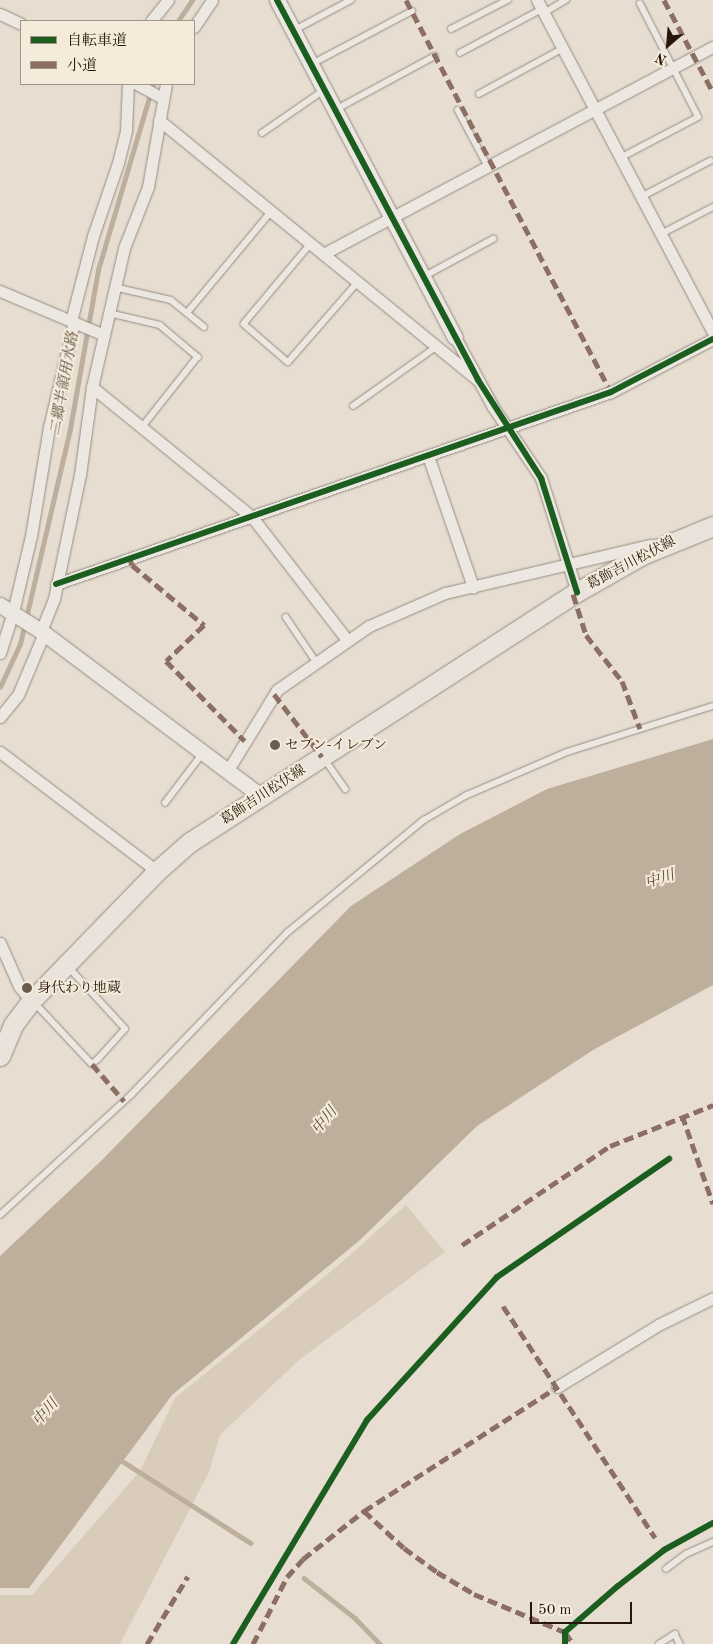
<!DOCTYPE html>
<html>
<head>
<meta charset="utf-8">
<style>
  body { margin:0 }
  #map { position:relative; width:713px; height:1644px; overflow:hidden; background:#e7ded1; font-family:"Old Standard TT","Noto Serif JP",serif }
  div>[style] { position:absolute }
  .green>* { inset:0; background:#d9ccba }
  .water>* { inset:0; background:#beaf9d }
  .stream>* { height:4.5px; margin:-2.25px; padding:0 2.25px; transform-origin:2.25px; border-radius:2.25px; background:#beaf9d }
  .roads { filter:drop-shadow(0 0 1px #948c83) drop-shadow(0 0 1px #948c83) }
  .service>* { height:5.5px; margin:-2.75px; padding:0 2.75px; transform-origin:2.75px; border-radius:2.75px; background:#ece7e0 }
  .minor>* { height:11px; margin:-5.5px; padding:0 5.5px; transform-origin:5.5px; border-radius:5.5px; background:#ece7e0 }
  .tertiary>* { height:15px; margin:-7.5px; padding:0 7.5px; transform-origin:7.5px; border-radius:7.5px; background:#ece7e0 }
  .primary>* { height:19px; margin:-9.5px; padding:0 9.5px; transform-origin:9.5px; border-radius:9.5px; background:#e9e3db }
  .quiet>* { height:5px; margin-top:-2.5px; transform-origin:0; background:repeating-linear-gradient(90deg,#8d6e63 0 10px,transparent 0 15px) }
  .cycleway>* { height:6px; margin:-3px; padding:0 3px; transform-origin:3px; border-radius:3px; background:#1b5e20 }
  .dots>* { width:14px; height:14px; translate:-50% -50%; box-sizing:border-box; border:2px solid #f5ebdb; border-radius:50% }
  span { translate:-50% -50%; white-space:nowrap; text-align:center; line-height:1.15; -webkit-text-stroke:4px #f5ebdb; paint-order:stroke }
  .street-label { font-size:14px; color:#28160a }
  .poi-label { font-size:14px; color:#28160a }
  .left { translate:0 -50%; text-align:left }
  .water-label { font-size:15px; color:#5d4b3c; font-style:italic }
  .legend { position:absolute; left:20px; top:20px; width:175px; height:65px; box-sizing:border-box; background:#f5ebdb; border:1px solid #a39687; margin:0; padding:6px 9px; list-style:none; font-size:15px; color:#28160a }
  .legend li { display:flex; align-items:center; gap:10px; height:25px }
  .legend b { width:25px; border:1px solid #a39687 }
  .north { position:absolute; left:643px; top:20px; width:50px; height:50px; -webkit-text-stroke:4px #f5ebdb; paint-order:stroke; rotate:207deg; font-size:14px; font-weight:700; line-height:20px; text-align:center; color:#28160a }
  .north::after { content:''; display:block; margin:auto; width:18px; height:22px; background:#28160a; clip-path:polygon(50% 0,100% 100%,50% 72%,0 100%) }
  .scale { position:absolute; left:530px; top:1602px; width:102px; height:22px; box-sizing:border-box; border:2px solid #28160a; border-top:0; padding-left:6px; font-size:15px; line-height:18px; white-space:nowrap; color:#28160a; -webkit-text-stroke:4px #f5ebdb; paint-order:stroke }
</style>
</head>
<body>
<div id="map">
  <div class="green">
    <i style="clip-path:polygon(406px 1205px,445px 1252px,299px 1360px,220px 1435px,209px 1472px,120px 1644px,0 1644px,0 1595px,32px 1595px,140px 1471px,175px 1398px,340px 1264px)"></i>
  </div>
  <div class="water">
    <i style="clip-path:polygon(713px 739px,713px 985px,593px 1050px,477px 1126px,360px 1240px,172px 1395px,29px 1588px,0 1588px,0 1256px,101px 1161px,351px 906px,460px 834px,547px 789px)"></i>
  </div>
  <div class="stream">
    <i style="left:178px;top:21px;width:25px;rotate:-56deg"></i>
    <i style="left:0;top:687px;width:47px;rotate:-65.1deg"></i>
    <i style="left:20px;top:644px;width:221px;rotate:-76.9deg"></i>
    <i style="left:70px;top:429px;width:161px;rotate:-80deg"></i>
    <i style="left:98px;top:270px;width:194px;rotate:-73.5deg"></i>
    <i style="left:119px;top:1459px;width:156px;rotate:32.5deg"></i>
    <i style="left:304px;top:1578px;width:65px;rotate:38.1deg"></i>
    <i style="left:355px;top:1618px;width:36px;rotate:46deg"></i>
  </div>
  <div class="roads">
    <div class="service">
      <i style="left:544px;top:13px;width:26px;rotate:-31deg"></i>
      <i style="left:451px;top:29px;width:64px;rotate:-27deg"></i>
      <i style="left:293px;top:31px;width:66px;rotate:-28.1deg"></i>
      <i style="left:460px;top:53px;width:93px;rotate:-28.2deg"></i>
      <i style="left:312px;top:64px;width:113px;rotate:-27.9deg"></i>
      <i style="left:479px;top:94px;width:94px;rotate:-28.5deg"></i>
      <i style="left:337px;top:109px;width:111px;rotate:-28.4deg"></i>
      <i style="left:458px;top:110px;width:64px;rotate:61.8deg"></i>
      <i style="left:262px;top:133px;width:75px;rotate:-34.7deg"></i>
      <i style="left:620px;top:158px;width:88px;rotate:-27.7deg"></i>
      <i style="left:698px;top:117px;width:127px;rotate:-117.2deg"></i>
      <i style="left:641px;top:197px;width:78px;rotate:-27.6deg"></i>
      <i style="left:661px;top:234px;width:59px;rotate:-27.4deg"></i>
      <i style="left:311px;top:244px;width:104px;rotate:129.9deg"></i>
      <i style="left:244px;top:324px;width:58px;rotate:40.8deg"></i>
      <i style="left:288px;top:362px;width:105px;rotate:-48.9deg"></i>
      <i style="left:423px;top:277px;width:80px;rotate:-28.5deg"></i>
      <i style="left:114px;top:287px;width:58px;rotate:12.8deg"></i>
      <i style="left:171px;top:300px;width:21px;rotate:39deg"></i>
      <i style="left:187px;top:313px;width:131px;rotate:-50.3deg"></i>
      <i style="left:109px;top:313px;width:52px;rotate:13.2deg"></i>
      <i style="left:160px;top:325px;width:50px;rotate:40.1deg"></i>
      <i style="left:198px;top:357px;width:90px;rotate:128.3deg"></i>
      <i style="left:187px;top:313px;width:22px;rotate:39deg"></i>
      <i style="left:353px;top:406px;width:102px;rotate:-35.4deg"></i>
      <i style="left:286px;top:617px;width:52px;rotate:56deg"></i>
      <i style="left:324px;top:758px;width:38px;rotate:55deg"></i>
      <i style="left:165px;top:803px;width:63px;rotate:-52.8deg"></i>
      <i style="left:34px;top:1002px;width:85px;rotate:46.9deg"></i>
      <i style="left:92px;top:1064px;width:8px;rotate:-40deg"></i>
      <i style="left:98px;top:1059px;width:40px;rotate:-48deg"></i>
      <i style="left:125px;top:1029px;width:84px;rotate:-132.6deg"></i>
      <i style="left:0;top:1215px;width:178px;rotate:-42.5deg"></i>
      <i style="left:131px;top:1095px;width:226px;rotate:-46.1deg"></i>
      <i style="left:288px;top:932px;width:176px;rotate:-39.5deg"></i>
      <i style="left:424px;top:820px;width:48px;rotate:-30.3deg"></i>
      <i style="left:465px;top:796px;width:111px;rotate:-23.3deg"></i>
      <i style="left:567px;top:752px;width:153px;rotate:-17.5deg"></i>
      <i style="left:666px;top:1569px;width:25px;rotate:-37deg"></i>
      <i style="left:686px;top:1554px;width:30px;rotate:-24deg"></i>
      <i style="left:659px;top:1644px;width:19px;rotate:-32deg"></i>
      <i style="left:675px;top:1634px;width:11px;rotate:63deg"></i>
    </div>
    <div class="minor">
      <i style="left:537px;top:0;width:377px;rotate:62.1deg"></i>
      <i style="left:0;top:14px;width:23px;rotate:25deg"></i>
      <i style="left:151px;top:21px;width:27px;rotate:-51deg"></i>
      <i style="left:194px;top:27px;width:32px;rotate:-56deg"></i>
      <i style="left:137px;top:84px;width:29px;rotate:29deg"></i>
      <i style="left:159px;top:120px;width:412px;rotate:39.2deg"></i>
      <i style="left:323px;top:254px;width:442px;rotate:-28deg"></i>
      <i style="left:0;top:291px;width:113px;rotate:22.9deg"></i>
      <i style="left:71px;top:321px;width:88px;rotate:-75.5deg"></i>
      <i style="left:93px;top:236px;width:77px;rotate:-71.1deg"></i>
      <i style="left:118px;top:163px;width:34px;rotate:-76deg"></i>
      <i style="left:126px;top:130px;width:46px;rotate:-87.5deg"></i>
      <i style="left:455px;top:337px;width:80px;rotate:61.5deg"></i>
      <i style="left:493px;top:407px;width:86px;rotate:55.9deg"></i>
      <i style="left:541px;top:478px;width:120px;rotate:72.5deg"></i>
      <i style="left:92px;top:387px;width:206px;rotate:39.1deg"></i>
      <i style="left:252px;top:517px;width:155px;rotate:52.3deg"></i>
      <i style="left:428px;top:456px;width:139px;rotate:71deg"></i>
      <i style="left:56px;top:584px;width:587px;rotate:-19.08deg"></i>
      <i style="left:611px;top:392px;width:115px;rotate:-27.5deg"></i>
      <i style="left:41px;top:631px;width:35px;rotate:-68deg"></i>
      <i style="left:54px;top:599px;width:127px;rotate:-78.2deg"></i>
      <i style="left:80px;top:475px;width:89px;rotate:-82.2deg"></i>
      <i style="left:92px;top:387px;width:143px;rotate:-77deg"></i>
      <i style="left:124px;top:248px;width:66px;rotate:-68.5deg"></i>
      <i style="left:148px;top:187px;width:105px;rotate:-80.1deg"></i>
      <i style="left:0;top:653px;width:43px;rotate:-72.4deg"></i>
      <i style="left:13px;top:612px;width:78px;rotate:-76.7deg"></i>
      <i style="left:31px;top:536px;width:110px;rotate:-80.6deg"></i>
      <i style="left:49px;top:427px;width:108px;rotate:-76.6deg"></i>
      <i style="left:0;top:717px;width:28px;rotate:-51deg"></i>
      <i style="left:18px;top:695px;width:67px;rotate:-67.2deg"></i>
      <i style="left:0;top:752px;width:197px;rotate:37.2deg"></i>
      <i style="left:228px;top:770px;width:94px;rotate:-58.5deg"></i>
      <i style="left:277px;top:690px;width:112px;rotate:-34.8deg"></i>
      <i style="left:369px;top:626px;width:83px;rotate:-23.5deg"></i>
      <i style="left:445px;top:593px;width:211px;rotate:-13.2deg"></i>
      <i style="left:0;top:943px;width:47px;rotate:66.2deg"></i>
      <i style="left:19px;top:986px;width:19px;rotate:51deg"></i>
      <i style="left:557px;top:1387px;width:119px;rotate:-31.5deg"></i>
      <i style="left:658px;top:1325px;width:61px;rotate:-26.1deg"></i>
    </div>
    <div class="tertiary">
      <i style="left:277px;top:0;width:381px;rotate:62.2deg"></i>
      <i style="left:0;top:605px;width:49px;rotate:32.4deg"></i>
      <i style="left:41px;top:631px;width:275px;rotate:36.9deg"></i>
    </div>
    <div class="primary">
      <i style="left:0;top:1056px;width:34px;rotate:-67deg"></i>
      <i style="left:13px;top:1025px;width:30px;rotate:-53deg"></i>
      <i style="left:31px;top:1001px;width:181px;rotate:-45.9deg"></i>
      <i style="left:157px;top:871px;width:44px;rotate:-41.3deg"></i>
      <i style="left:190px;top:842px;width:461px;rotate:-32.9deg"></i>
      <i style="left:577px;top:592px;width:75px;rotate:-29.6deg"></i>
      <i style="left:642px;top:555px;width:77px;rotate:-22.2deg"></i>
    </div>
  </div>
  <div class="quiet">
    <i style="left:406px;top:0;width:436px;rotate:62.4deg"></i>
    <i style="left:664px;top:0;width:104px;rotate:62deg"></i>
    <i style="left:130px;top:559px;width:6px;rotate:72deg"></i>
    <i style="left:132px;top:565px;width:94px;rotate:39.8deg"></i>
    <i style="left:204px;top:625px;width:52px;rotate:136.5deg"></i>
    <i style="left:166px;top:661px;width:112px;rotate:45.4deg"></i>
    <i style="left:573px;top:594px;width:43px;rotate:72.4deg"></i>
    <i style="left:586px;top:635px;width:58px;rotate:52deg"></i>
    <i style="left:622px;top:681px;width:51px;rotate:69.4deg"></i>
    <i style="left:274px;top:694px;width:79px;rotate:52.7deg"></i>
    <i style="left:92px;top:1064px;width:49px;rotate:49.1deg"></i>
    <i style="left:682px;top:1115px;width:94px;rotate:70.8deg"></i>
    <i style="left:462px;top:1245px;width:178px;rotate:-33.8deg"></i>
    <i style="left:610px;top:1146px;width:111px;rotate:-21.7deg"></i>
    <i style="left:503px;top:1306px;width:277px;rotate:56.7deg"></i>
    <i style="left:364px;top:1511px;width:54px;rotate:42.8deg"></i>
    <i style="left:404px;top:1548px;width:41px;rotate:36deg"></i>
    <i style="left:437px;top:1572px;width:43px;rotate:30.7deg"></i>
    <i style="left:474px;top:1594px;width:99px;rotate:22.7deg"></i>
    <i style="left:565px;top:1632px;width:14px;rotate:56deg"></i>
    <i style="left:147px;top:1644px;width:79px;rotate:-58.9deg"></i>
    <i style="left:253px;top:1644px;width:75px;rotate:-63.1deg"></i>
    <i style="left:287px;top:1577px;width:24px;rotate:-48deg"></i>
    <i style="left:303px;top:1559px;width:78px;rotate:-38.2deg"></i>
    <i style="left:364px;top:1511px;width:229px;rotate:-32.7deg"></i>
  </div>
  <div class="cycleway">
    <i style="left:277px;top:0;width:430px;rotate:62.1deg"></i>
    <i style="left:478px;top:380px;width:117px;rotate:57.3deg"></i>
    <i style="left:541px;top:478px;width:120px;rotate:72.5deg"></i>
    <i style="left:56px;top:584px;width:587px;rotate:-19.08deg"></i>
    <i style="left:611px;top:392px;width:115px;rotate:-27.5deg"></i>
    <i style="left:233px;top:1644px;width:261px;rotate:-59.1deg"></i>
    <i style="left:367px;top:1420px;width:193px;rotate:-47.7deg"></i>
    <i style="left:497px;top:1277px;width:209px;rotate:-34.5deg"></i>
    <i style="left:565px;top:1644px;width:12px;rotate:-90deg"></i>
    <i style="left:565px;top:1632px;width:70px;rotate:-41deg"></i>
    <i style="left:618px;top:1586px;width:58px;rotate:-38deg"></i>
    <i style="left:664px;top:1550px;width:56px;rotate:-28.9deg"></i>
  </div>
  <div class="dots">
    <i style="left:275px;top:745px;background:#6b5c50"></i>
    <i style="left:27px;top:988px;background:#6b5c50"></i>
  </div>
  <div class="street-label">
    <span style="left:631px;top:563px;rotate:-28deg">葛飾吉川松伏線</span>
    <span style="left:263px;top:795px;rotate:-33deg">葛飾吉川松伏線</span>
  </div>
  <div class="poi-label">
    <span class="left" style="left:285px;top:745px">セブン-イレブン</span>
    <span class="left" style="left:37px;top:988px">身代わり地蔵</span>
  </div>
  <div class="water-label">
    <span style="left:65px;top:384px;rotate:-80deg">二郷半領用水路</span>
    <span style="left:660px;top:880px;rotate:-18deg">中川</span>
    <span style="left:325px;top:1121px;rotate:-50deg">中川</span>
    <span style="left:46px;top:1413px;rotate:-49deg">中川</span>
  </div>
  <ul class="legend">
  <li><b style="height:6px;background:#1b5e20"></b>自転車道</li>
  <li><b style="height:6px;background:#8d6e63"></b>小道</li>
  </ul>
  <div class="north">N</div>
  <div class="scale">50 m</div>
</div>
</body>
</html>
